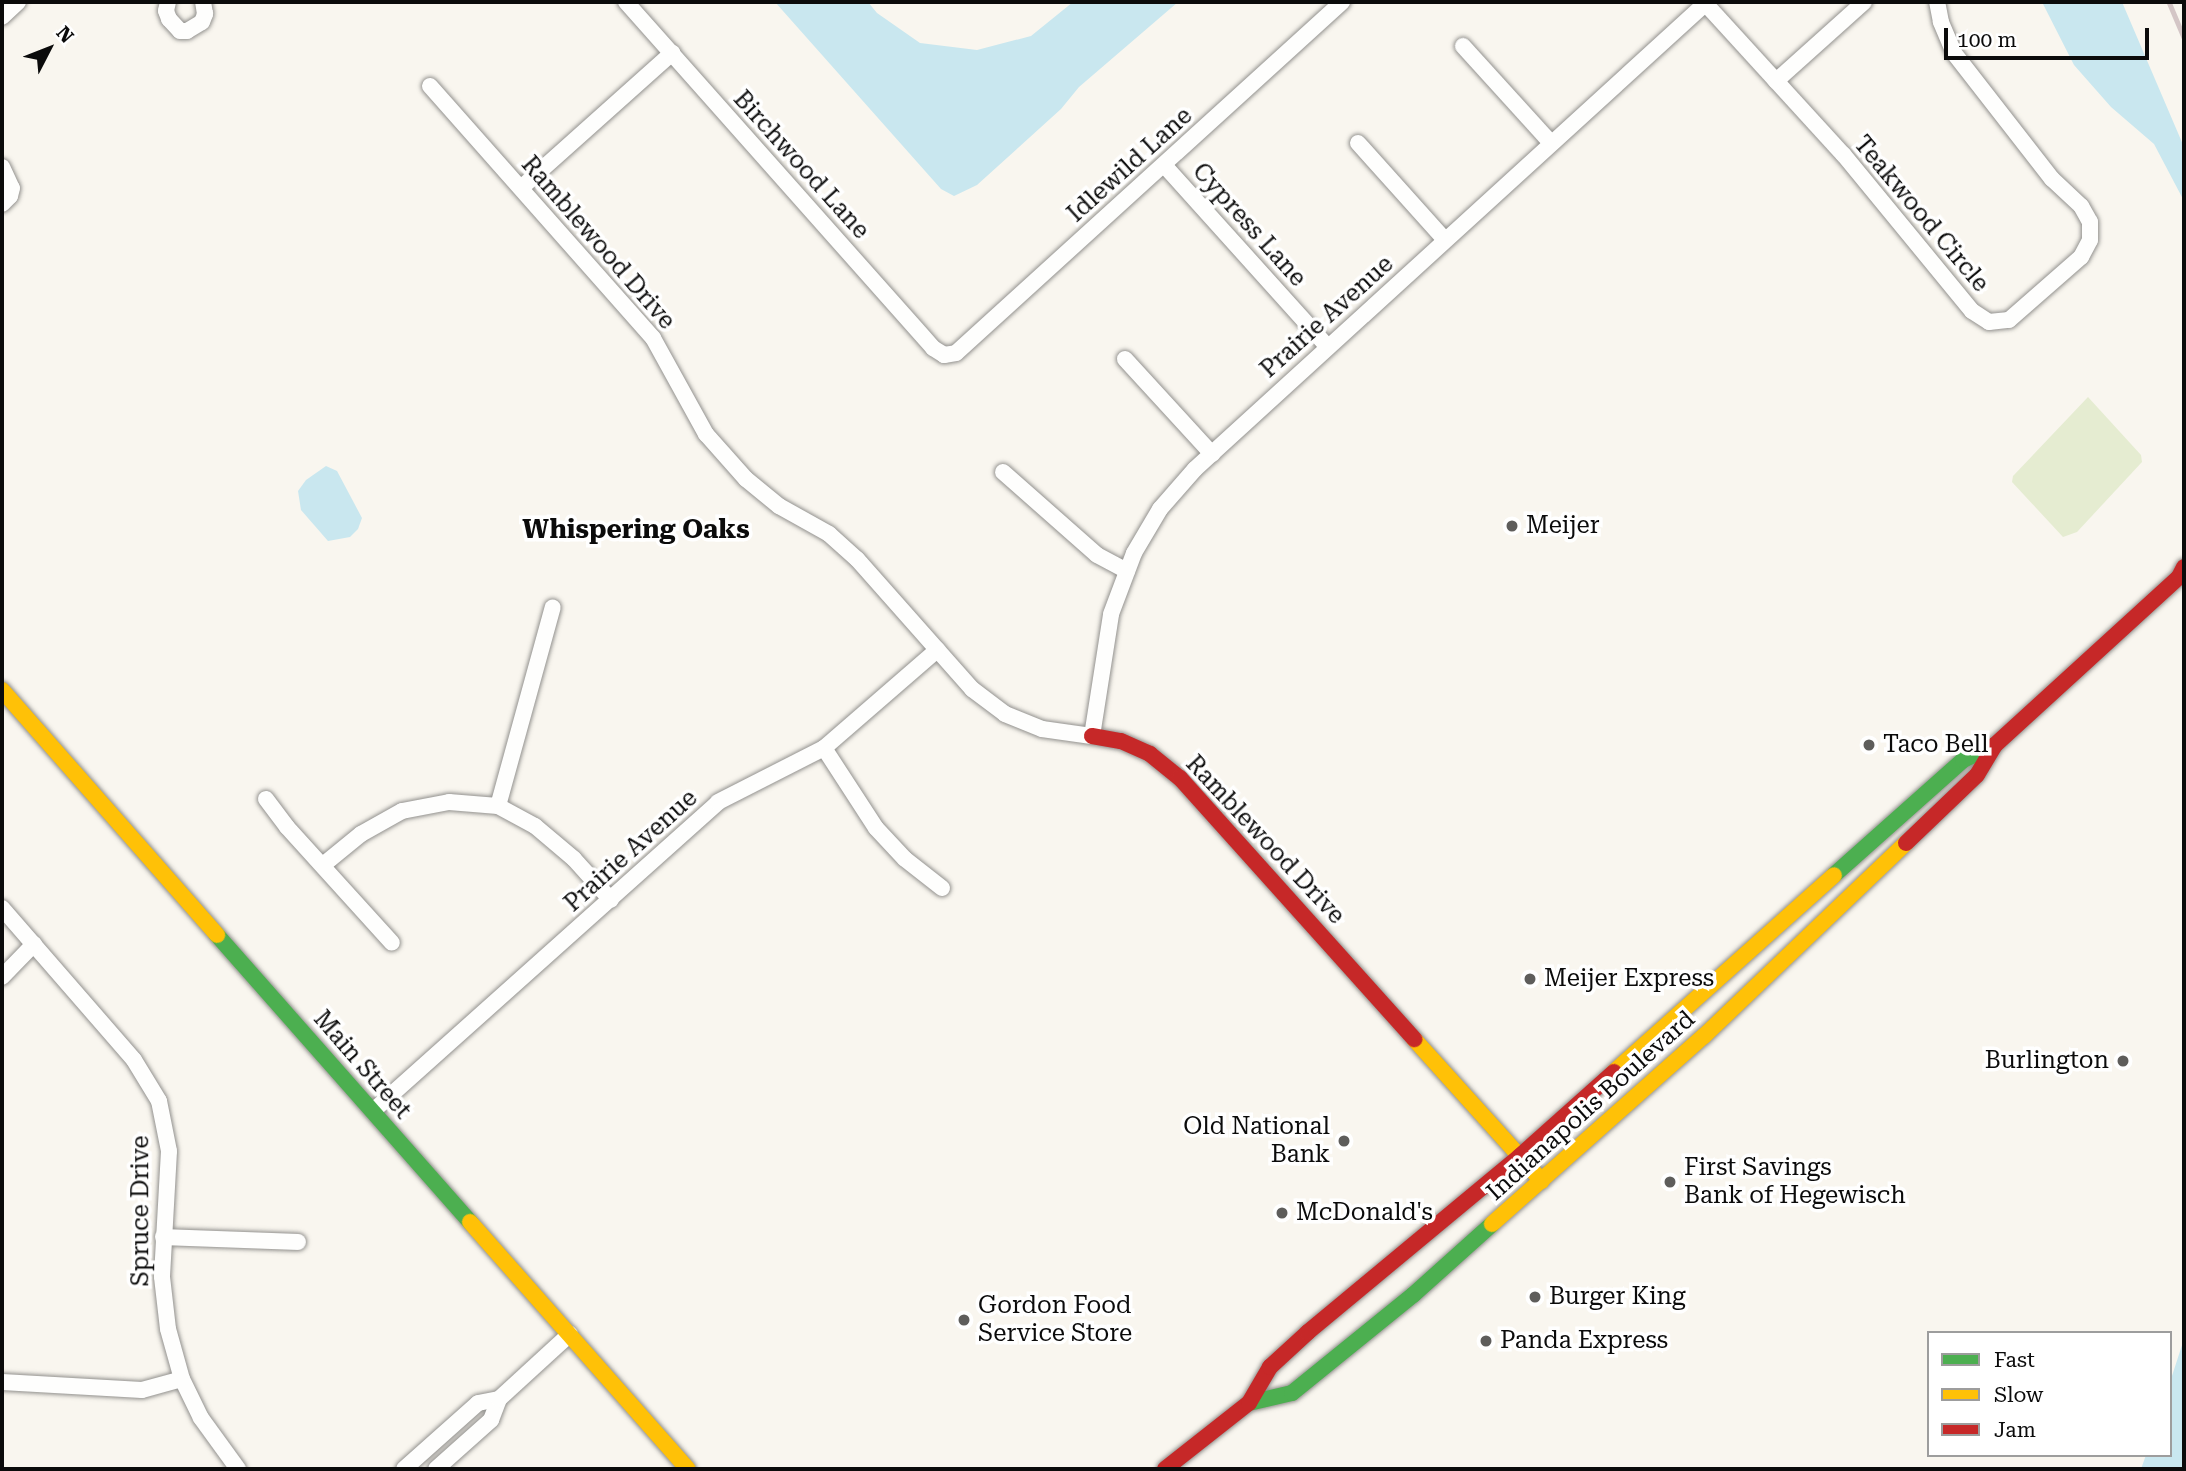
<!DOCTYPE html>
<html>
<head>
<meta charset="utf-8">
<style>
  body { margin:0 }
  #map { position:relative; width:2186px; height:1471px; overflow:hidden; background:#f9f6ef; font-family:"Roboto Serif",serif }
  div>[style] { position:absolute }
  .green>* { inset:0; background:#e5ecd1 }
  .water>* { inset:0; background:#c9e7ef }
  .roads { filter:drop-shadow(0 0 2px #92918e) drop-shadow(0 0 2px #92918e) }
  .street>* { height:16px; margin:-8px; padding:0 8px; transform-origin:8px; border-radius:8px; background:#fefefd }
  .fast>* { height:16px; margin:-8px; padding:0 8px; transform-origin:8px; border-radius:8px; background:#4caf50 }
  .slow>* { height:16px; margin:-8px; padding:0 8px; transform-origin:8px; border-radius:8px; background:#ffc107 }
  .jam>* { height:16px; margin:-8px; padding:0 8px; transform-origin:8px; border-radius:8px; background:#c62828 }
  .rail>* { height:4.5px; margin:-2.25px; padding:0 2.25px; transform-origin:2.25px; border-radius:2.25px; background:#d4c6c6 }
  .dots>* { width:19px; height:19px; translate:-50% -50%; box-sizing:border-box; border:4px solid #fff; border-radius:50% }
  span { translate:-50% -50%; white-space:nowrap; text-align:center; line-height:1.15; -webkit-text-stroke:7px #fff; paint-order:stroke }
  .street-label { font-size:24px; color:#0b0b0b }
  .poi-label { font-size:24px; color:#0b0b0b }
  .left { translate:0 -50%; text-align:left }
  .right { translate:-100% -50%; text-align:right }
  .neighbourhood-label { font-size:26px; color:#0b0b0b; font-weight:700 }
  .frame { position:absolute; inset:0; border:4px solid #0b0b0b; pointer-events:none }
  .legend { position:absolute; left:1927px; top:1331px; width:245px; height:126px; box-sizing:border-box; background:#fff; border:2px solid #9d9d9d; margin:0; padding:9px 12px; list-style:none; font-size:21px; color:#0b0b0b }
  .legend li { display:flex; align-items:center; gap:14px; height:35px }
  .legend b { width:35px; border:2px solid #9d9d9d }
  .north { position:absolute; left:14px; top:14px; width:70px; height:70px; -webkit-text-stroke:5px #fff; paint-order:stroke; rotate:48deg; font-size:19px; font-weight:700; line-height:28px; text-align:center; color:#0b0b0b }
  .north::after { content:''; display:block; margin:auto; width:24px; height:32px; background:#0b0b0b; clip-path:polygon(50% 0,100% 100%,50% 72%,0 100%) }
  .scale { position:absolute; left:1944px; top:28px; width:205px; height:32px; box-sizing:border-box; border:4px solid #0b0b0b; border-top:0; padding-left:9px; font-size:21px; line-height:24px; white-space:nowrap; color:#0b0b0b; -webkit-text-stroke:5px #fff; paint-order:stroke }
</style>
</head>
<body>
<div id="map">
  <div class="green">
    <i style="clip-path:polygon(2088px 397px,2141px 455px,2142px 462px,2077px 532px,2063px 537px,2012px 482px,2013px 476px)"></i>
  </div>
  <div class="water">
    <i style="clip-path:polygon(775px 2px,868px 2px,877px 13px,920px 43px,977px 50px,1031px 36px,1073px 2px,1178px 2px,1079px 87px,1061px 109px,977px 185px,954px 196px,941px 189px)"></i>
    <i style="clip-path:polygon(2042px 2px,2122px 2px,2184px 147px,2184px 201px,2154px 144px,2111px 107px,2074px 65px)"></i>
    <i style="clip-path:polygon(326px 466px,337px 471px,362px 518px,358px 529px,350px 537px,328px 541px,301px 510px,298px 491px,306px 480px)"></i>
    <i style="clip-path:polygon(2184px 1339px,2184px 1469px,2141px 1469px,2146px 1455px,2170px 1455px,2170px 1382px)"></i>
  </div>
  <div class="roads">
    <div class="street">
      <i style="left:168px;top:2px;width:9px;rotate:103deg"></i>
      <i style="left:166px;top:11px;width:9px;rotate:69deg"></i>
      <i style="left:169px;top:19px;width:16px;rotate:47deg"></i>
      <i style="left:180px;top:31px;width:7px"></i>
      <i style="left:187px;top:31px;width:17px;rotate:-31deg"></i>
      <i style="left:202px;top:22px;width:9px;rotate:-69deg"></i>
      <i style="left:205px;top:14px;width:12px;rotate:-99deg"></i>
      <i style="left:626px;top:2px;width:463px;rotate:48.4deg"></i>
      <i style="left:933px;top:348px;width:13px;rotate:32deg"></i>
      <i style="left:944px;top:355px;width:12px;rotate:-9deg"></i>
      <i style="left:956px;top:353px;width:522px;rotate:-42.28deg"></i>
      <i style="left:1704px;top:2px;width:206px;rotate:47.6deg"></i>
      <i style="left:1843px;top:154px;width:203px;rotate:50.6deg"></i>
      <i style="left:1972px;top:311px;width:20px;rotate:33deg"></i>
      <i style="left:1989px;top:322px;width:20px;rotate:-6deg"></i>
      <i style="left:2009px;top:320px;width:96px;rotate:-41.2deg"></i>
      <i style="left:2081px;top:257px;width:19px;rotate:-62deg"></i>
      <i style="left:2090px;top:240px;width:18px;rotate:-90deg"></i>
      <i style="left:2090px;top:222px;width:18px;rotate:-119deg"></i>
      <i style="left:2081px;top:206px;width:40px;rotate:-137deg"></i>
      <i style="left:2052px;top:179px;width:160px;rotate:-127.9deg"></i>
      <i style="left:1954px;top:53px;width:34px;rotate:-113deg"></i>
      <i style="left:1941px;top:22px;width:20px;rotate:-101deg"></i>
      <i style="left:2px;top:17px;width:22px;rotate:-43deg"></i>
      <i style="left:1463px;top:46px;width:131px;rotate:47.8deg"></i>
      <i style="left:1776px;top:81px;width:118px;rotate:-41.9deg"></i>
      <i style="left:430px;top:86px;width:337px;rotate:48.5deg"></i>
      <i style="left:653px;top:338px;width:110px;rotate:61.1deg"></i>
      <i style="left:706px;top:434px;width:60px;rotate:48.4deg"></i>
      <i style="left:746px;top:479px;width:43px;rotate:39.3deg"></i>
      <i style="left:779px;top:506px;width:57px;rotate:29.2deg"></i>
      <i style="left:829px;top:534px;width:38px;rotate:42deg"></i>
      <i style="left:857px;top:559px;width:174px;rotate:48.5deg"></i>
      <i style="left:972px;top:689px;width:41px;rotate:37.1deg"></i>
      <i style="left:1005px;top:714px;width:40px;rotate:22deg"></i>
      <i style="left:1042px;top:729px;width:50px;rotate:8deg"></i>
      <i style="left:1092px;top:736px;width:123px;rotate:-81.1deg"></i>
      <i style="left:1111px;top:614px;width:65px;rotate:-69.3deg"></i>
      <i style="left:1134px;top:553px;width:51px;rotate:-59.4deg"></i>
      <i style="left:1160px;top:509px;width:53px;rotate:-48.8deg"></i>
      <i style="left:1195px;top:469px;width:693px;rotate:-42.37deg"></i>
      <i style="left:1358px;top:143px;width:130px;rotate:48.1deg"></i>
      <i style="left:1164px;top:165px;width:245px;rotate:48deg"></i>
      <i style="left:2px;top:167px;width:23px;rotate:65deg"></i>
      <i style="left:12px;top:188px;width:8px;rotate:104deg"></i>
      <i style="left:10px;top:196px;width:11px;rotate:135deg"></i>
      <i style="left:521px;top:188px;width:203px;rotate:-41.8deg"></i>
      <i style="left:1125px;top:359px;width:129px;rotate:47.5deg"></i>
      <i style="left:1003px;top:472px;width:125px;rotate:41.4deg"></i>
      <i style="left:1097px;top:555px;width:34px;rotate:28deg"></i>
      <i style="left:824px;top:748px;width:95px;rotate:57deg"></i>
      <i style="left:876px;top:828px;width:42px;rotate:46.9deg"></i>
      <i style="left:905px;top:859px;width:47px;rotate:38.1deg"></i>
      <i style="left:266px;top:799px;width:35px;rotate:53deg"></i>
      <i style="left:287px;top:827px;width:156px;rotate:47.8deg"></i>
      <i style="left:498px;top:806px;width:206px;rotate:-74.6deg"></i>
      <i style="left:323px;top:865px;width:49px;rotate:-39.2deg"></i>
      <i style="left:361px;top:834px;width:47px;rotate:-29.3deg"></i>
      <i style="left:402px;top:811px;width:48px;rotate:-10.8deg"></i>
      <i style="left:449px;top:802px;width:49px;rotate:4.7deg"></i>
      <i style="left:498px;top:806px;width:42px;rotate:28.4deg"></i>
      <i style="left:535px;top:826px;width:51px;rotate:40.2deg"></i>
      <i style="left:574px;top:859px;width:55px;rotate:47.9deg"></i>
      <i style="left:2px;top:908px;width:201px;rotate:49deg"></i>
      <i style="left:134px;top:1060px;width:48px;rotate:58.6deg"></i>
      <i style="left:159px;top:1101px;width:51px;rotate:78.7deg"></i>
      <i style="left:169px;top:1151px;width:126px;rotate:93.2deg"></i>
      <i style="left:162px;top:1277px;width:52px;rotate:83.4deg"></i>
      <i style="left:168px;top:1329px;width:52px;rotate:74.4deg"></i>
      <i style="left:182px;top:1379px;width:43px;rotate:64deg"></i>
      <i style="left:201px;top:1418px;width:63px;rotate:54deg"></i>
      <i style="left:2px;top:977px;width:46px;rotate:-45.9deg"></i>
      <i style="left:373px;top:1111px;width:463px;rotate:-41.8deg"></i>
      <i style="left:718px;top:802px;width:119px;rotate:-27deg"></i>
      <i style="left:824px;top:748px;width:150px;rotate:-40.9deg"></i>
      <i style="left:163px;top:1237px;width:135px;rotate:2.1deg"></i>
      <i style="left:2px;top:1382px;width:140px;rotate:3.3deg"></i>
      <i style="left:142px;top:1390px;width:41px;rotate:-15.4deg"></i>
      <i style="left:404px;top:1469px;width:99px;rotate:-41.7deg"></i>
      <i style="left:478px;top:1403px;width:21px;rotate:-11deg"></i>
      <i style="left:436px;top:1469px;width:74px;rotate:-41.7deg"></i>
      <i style="left:491px;top:1420px;width:22px;rotate:-69deg"></i>
      <i style="left:499px;top:1399px;width:96px;rotate:-42.5deg"></i>
    </div>
    <div class="fast">
      <i style="left:1834px;top:875px;width:173px;rotate:-41.7deg"></i>
      <i style="left:1963px;top:760px;width:35px;rotate:-25deg"></i>
      <i style="left:217px;top:935px;width:383px;rotate:48.6deg"></i>
      <i style="left:1249px;top:1403px;width:44px;rotate:-13.1deg"></i>
      <i style="left:1292px;top:1393px;width:156px;rotate:-39deg"></i>
      <i style="left:1413px;top:1295px;width:106px;rotate:-41.9deg"></i>
    </div>
    <div class="slow">
      <i style="left:2px;top:690px;width:326px;rotate:48.7deg"></i>
      <i style="left:1414px;top:1039px;width:191px;rotate:48deg"></i>
      <i style="left:1614px;top:1072px;width:295px;rotate:-41.8deg"></i>
      <i style="left:470px;top:1222px;width:329px;rotate:48.6deg"></i>
      <i style="left:1492px;top:1224px;width:283px;rotate:-41.6deg"></i>
      <i style="left:1704px;top:1036px;width:279px;rotate:-43.7deg"></i>
    </div>
    <div class="jam">
      <i style="left:1092px;top:736px;width:29px;rotate:10deg"></i>
      <i style="left:1121px;top:741px;width:32px;rotate:24deg"></i>
      <i style="left:1150px;top:754px;width:38px;rotate:39deg"></i>
      <i style="left:1180px;top:778px;width:351px;rotate:48.1deg"></i>
      <i style="left:1906px;top:843px;width:98px;rotate:-43.8deg"></i>
      <i style="left:1977px;top:775px;width:35px;rotate:-59deg"></i>
      <i style="left:1995px;top:745px;width:249px;rotate:-42.4deg"></i>
      <i style="left:2179px;top:577px;width:11px;rotate:-63deg"></i>
      <i style="left:1165px;top:1469px;width:107px;rotate:-38.2deg"></i>
      <i style="left:1249px;top:1403px;width:42px;rotate:-59.7deg"></i>
      <i style="left:1270px;top:1367px;width:52px;rotate:-42.6deg"></i>
      <i style="left:1308px;top:1332px;width:276px;rotate:-39.7deg"></i>
      <i style="left:1520px;top:1156px;width:126px;rotate:-41.8deg"></i>
    </div>
  </div>
  <div class="rail">
    <i style="left:2169px;top:2px;width:38px;rotate:67deg"></i>
  </div>
  <div class="dots">
    <i style="left:1512px;top:526px;background:#5e5d5b"></i>
    <i style="left:1869px;top:745px;background:#5e5d5b"></i>
    <i style="left:1530px;top:979px;background:#5e5d5b"></i>
    <i style="left:2123px;top:1061px;background:#5e5d5b"></i>
    <i style="left:1344px;top:1141px;background:#5e5d5b"></i>
    <i style="left:1670px;top:1182px;background:#5e5d5b"></i>
    <i style="left:1282px;top:1213px;background:#5e5d5b"></i>
    <i style="left:1535px;top:1297px;background:#5e5d5b"></i>
    <i style="left:964px;top:1320px;background:#5e5d5b"></i>
    <i style="left:1486px;top:1341px;background:#5e5d5b"></i>
  </div>
  <div class="street-label">
    <span style="left:801px;top:165px;rotate:48deg">Birchwood Lane</span>
    <span style="left:1130px;top:165px;rotate:-42deg">Idlewild Lane</span>
    <span style="left:1921px;top:214px;rotate:50deg">Teakwood Circle</span>
    <span style="left:1249px;top:225px;rotate:48deg">Cypress Lane</span>
    <span style="left:598px;top:243px;rotate:49deg">Ramblewood Drive</span>
    <span style="left:1327px;top:317px;rotate:-42deg">Prairie Avenue</span>
    <span style="left:1265px;top:840px;rotate:47deg">Ramblewood Drive</span>
    <span style="left:631px;top:851px;rotate:-42deg">Prairie Avenue</span>
    <span style="left:362px;top:1065px;rotate:49deg">Main Street</span>
    <span style="left:1591px;top:1106px;rotate:-42deg">Indianapolis Boulevard</span>
    <span style="left:141px;top:1211px;rotate:-90deg">Spruce Drive</span>
  </div>
  <div class="poi-label">
    <span class="left" style="left:1526px;top:526px">Meijer</span>
    <span class="left" style="left:1883px;top:745px">Taco Bell</span>
    <span class="left" style="left:1544px;top:979px">Meijer Express</span>
    <span class="right" style="left:2109px;top:1061px">Burlington</span>
    <span class="right" style="left:1330px;top:1141px">Old National<br>Bank</span>
    <span class="left" style="left:1684px;top:1182px">First Savings<br>Bank of Hegewisch</span>
    <span class="left" style="left:1296px;top:1213px">McDonald's</span>
    <span class="left" style="left:1549px;top:1297px">Burger King</span>
    <span class="left" style="left:978px;top:1320px">Gordon Food<br>Service Store</span>
    <span class="left" style="left:1500px;top:1341px">Panda Express</span>
  </div>
  <div class="neighbourhood-label">
    <span style="left:636px;top:530px">Whispering Oaks</span>
  </div>
  <div class="frame"></div>
  <ul class="legend">
  <li><b style="height:9px;background:#4caf50"></b>Fast</li>
  <li><b style="height:9px;background:#ffc107"></b>Slow</li>
  <li><b style="height:9px;background:#c62828"></b>Jam</li>
  </ul>
  <div class="north">N</div>
  <div class="scale">100 m</div>
</div>
</body>
</html>
